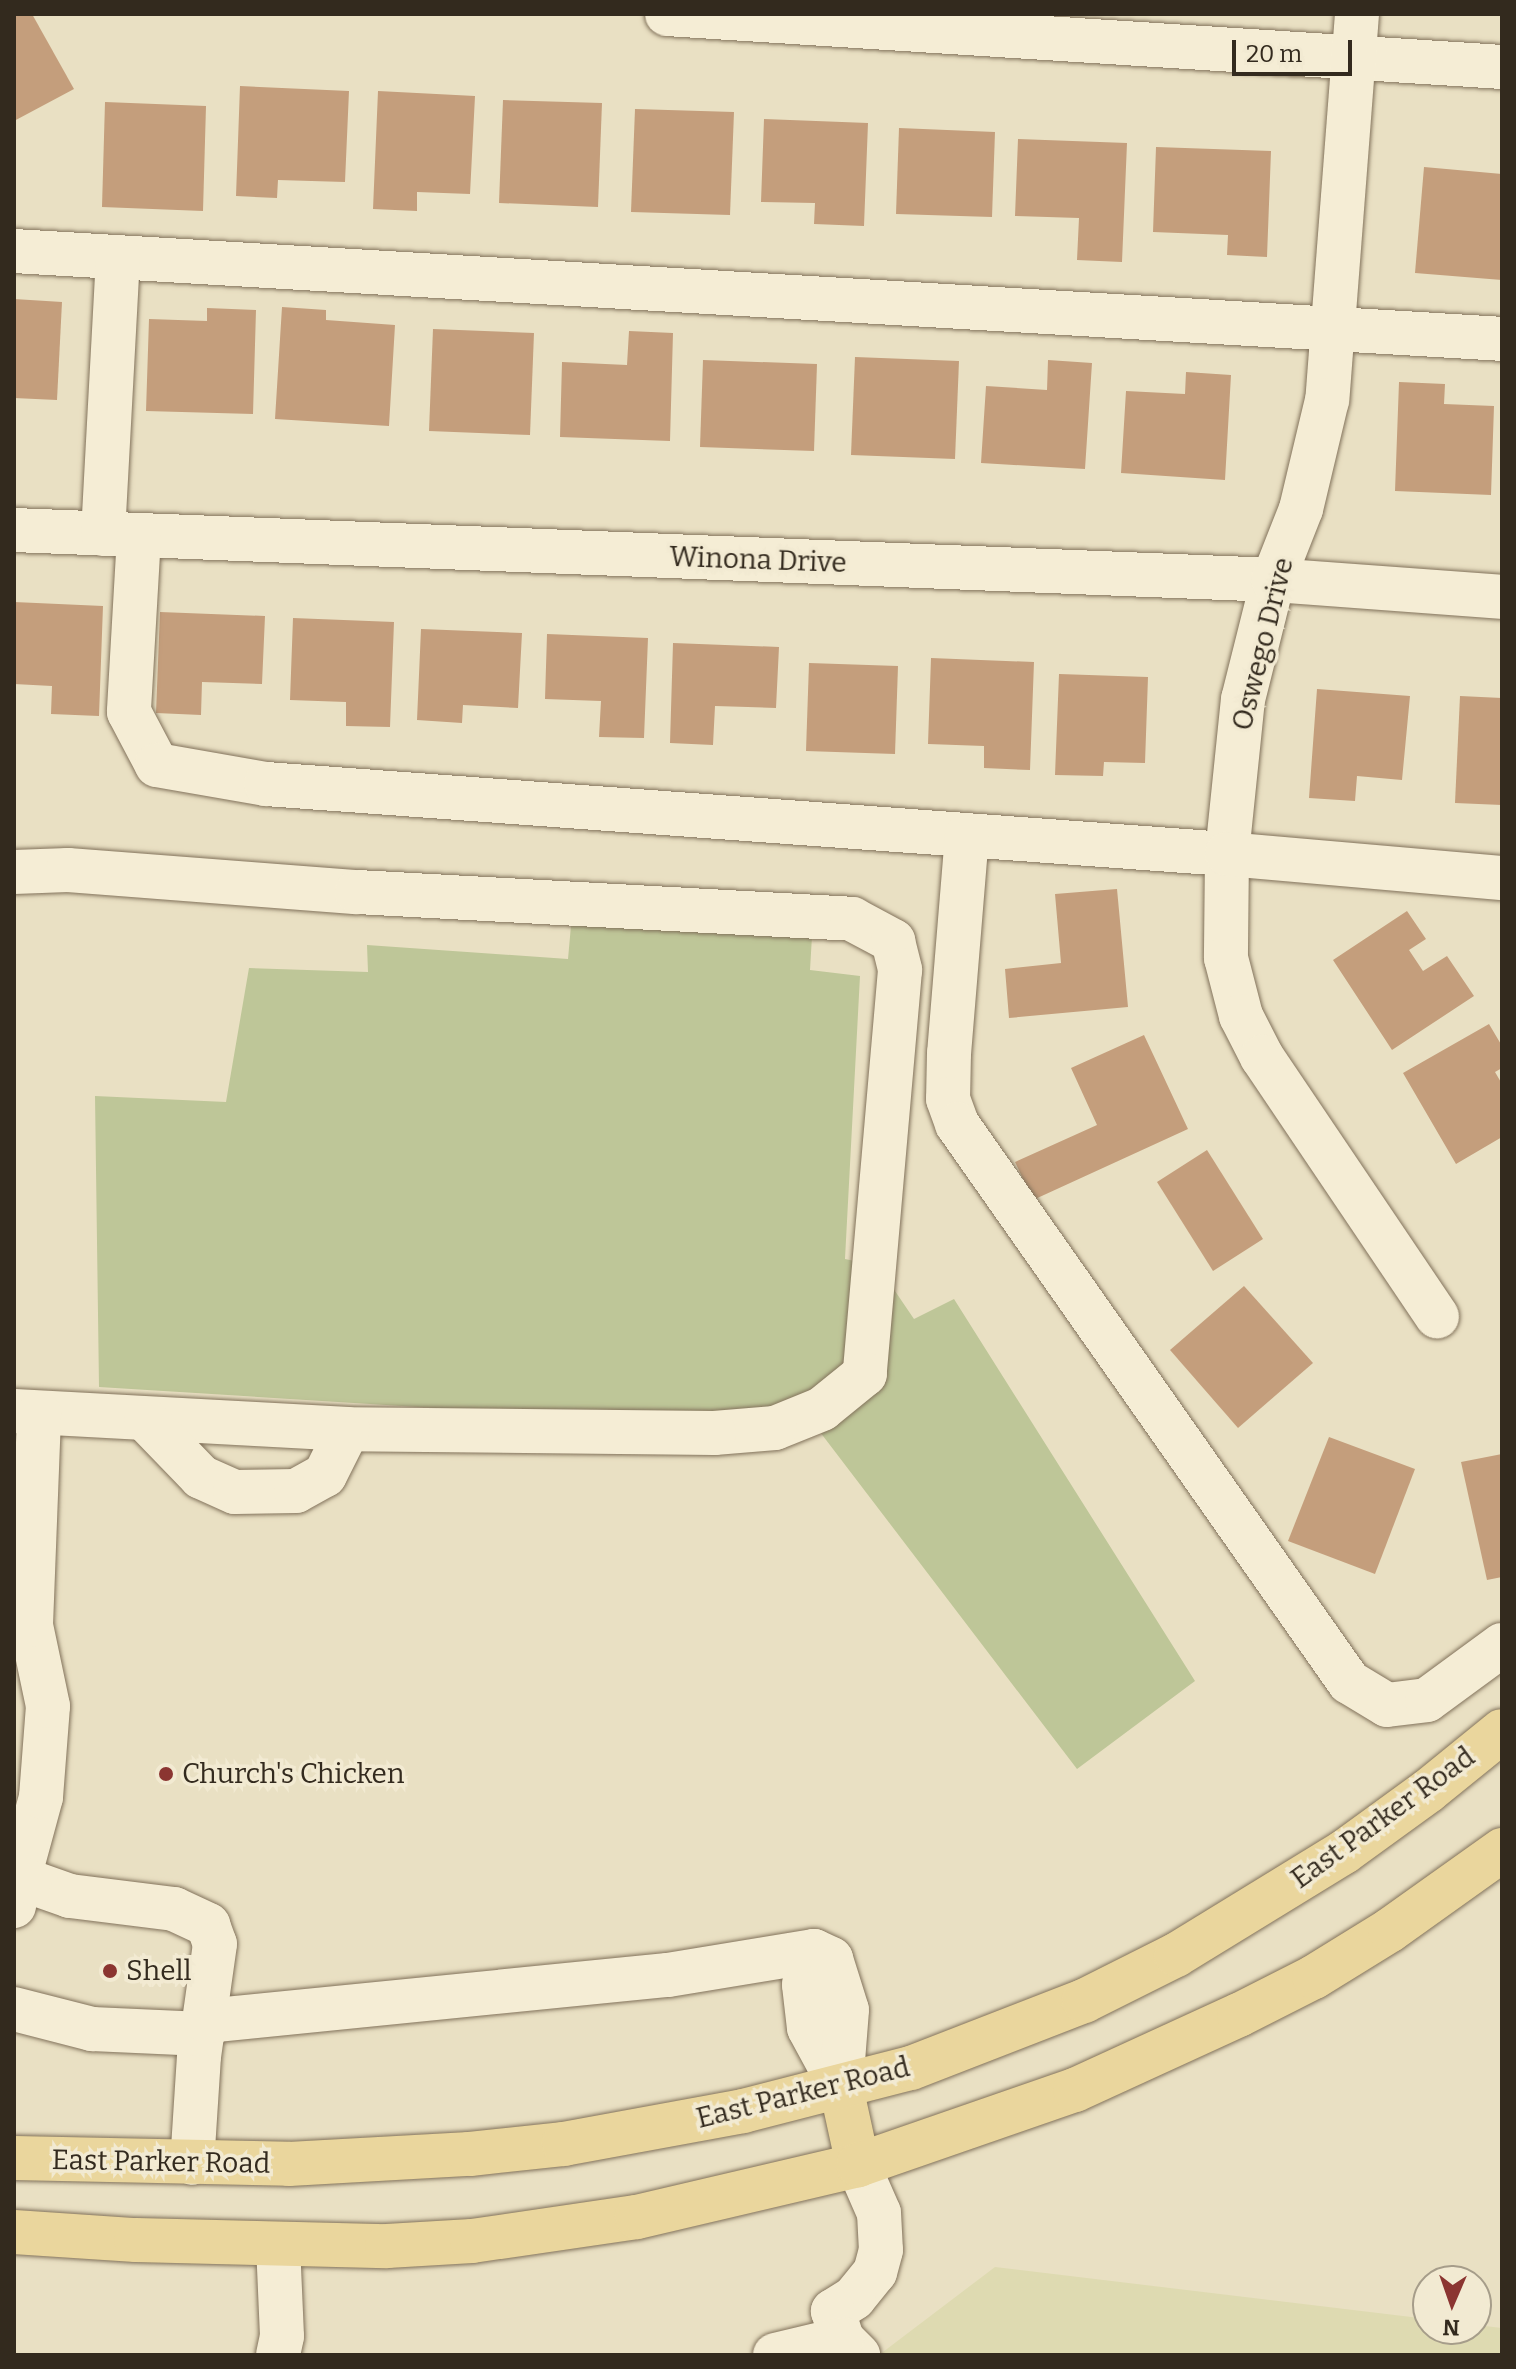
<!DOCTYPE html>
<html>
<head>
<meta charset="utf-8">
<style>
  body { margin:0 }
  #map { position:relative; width:1516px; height:2369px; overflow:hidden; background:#e9e0c3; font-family:Bitter,serif }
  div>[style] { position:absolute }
  .farmland>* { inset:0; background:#dedab1 }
  .green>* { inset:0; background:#bec698 }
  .building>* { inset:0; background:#c49e7c }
  .roads { filter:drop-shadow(0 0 2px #82725b) drop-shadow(0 0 2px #82725b) }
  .minor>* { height:44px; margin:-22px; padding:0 22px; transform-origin:22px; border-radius:22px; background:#f5edd5 }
  .major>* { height:44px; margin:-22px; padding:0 22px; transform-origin:22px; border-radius:22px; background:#ead69d }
  .dots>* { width:22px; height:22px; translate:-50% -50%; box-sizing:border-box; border:4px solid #f2ead2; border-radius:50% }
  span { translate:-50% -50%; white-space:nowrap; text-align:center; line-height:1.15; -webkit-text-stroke:7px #f2ead2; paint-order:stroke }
  .street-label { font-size:28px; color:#332a1e }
  .poi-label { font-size:28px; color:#332a1e }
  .left { translate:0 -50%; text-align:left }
  .frame { position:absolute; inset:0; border:16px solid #332a1e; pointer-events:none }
  .north { position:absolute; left:1412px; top:2265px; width:80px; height:80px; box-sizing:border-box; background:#f2ead2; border:2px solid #a69d8a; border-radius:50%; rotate:182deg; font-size:22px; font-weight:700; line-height:32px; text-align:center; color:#332a1e }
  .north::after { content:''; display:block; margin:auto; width:28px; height:36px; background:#8b3531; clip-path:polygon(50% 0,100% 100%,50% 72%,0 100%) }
  .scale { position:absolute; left:1232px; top:40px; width:120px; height:36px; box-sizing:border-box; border:4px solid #332a1e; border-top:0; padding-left:10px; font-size:24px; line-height:28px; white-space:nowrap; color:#332a1e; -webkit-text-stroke:6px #f2ead2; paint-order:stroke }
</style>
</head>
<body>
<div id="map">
  <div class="farmland">
    <i style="clip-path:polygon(995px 2267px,1428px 2319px,1428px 2329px,1476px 2329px,1476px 2325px,1502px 2328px,1502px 2355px,879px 2355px)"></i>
  </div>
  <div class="green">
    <i style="clip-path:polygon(574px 892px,813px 919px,810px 970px,860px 976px,845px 1259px,878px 1266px,914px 1319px,954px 1299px,1195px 1681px,1077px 1769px,820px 1432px,99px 1387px,95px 1096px,226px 1102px,249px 968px,368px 972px,367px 945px,568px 959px)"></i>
  </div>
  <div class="building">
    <i style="clip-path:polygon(14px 14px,32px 14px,74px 89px,14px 121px)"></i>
    <i style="clip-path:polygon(240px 86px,349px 91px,345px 182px,278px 180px,277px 198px,236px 196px)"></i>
    <i style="clip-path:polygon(378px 91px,475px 96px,470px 194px,417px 192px,417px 211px,373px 209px)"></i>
    <i style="clip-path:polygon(503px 100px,602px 103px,598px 207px,499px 203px)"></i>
    <i style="clip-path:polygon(105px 102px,206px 106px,203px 211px,102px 207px)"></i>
    <i style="clip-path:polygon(635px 109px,734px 112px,730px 215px,631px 212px)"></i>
    <i style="clip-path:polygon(764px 119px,868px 123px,864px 226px,814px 224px,815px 203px,761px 202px)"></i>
    <i style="clip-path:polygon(899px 128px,995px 132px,992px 217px,896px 214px)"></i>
    <i style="clip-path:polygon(1018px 139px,1127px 143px,1122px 262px,1077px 260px,1079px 218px,1015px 216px)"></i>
    <i style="clip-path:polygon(1156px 147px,1271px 151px,1267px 257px,1227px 255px,1228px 235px,1153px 232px)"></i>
    <i style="clip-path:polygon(1424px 167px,1502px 174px,1502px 280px,1415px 273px)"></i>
    <i style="clip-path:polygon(14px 299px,62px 302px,57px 400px,14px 398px)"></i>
    <i style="clip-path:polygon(282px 307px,326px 310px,326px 320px,395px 325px,389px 426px,275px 419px)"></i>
    <i style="clip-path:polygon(207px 308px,256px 310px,253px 414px,146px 411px,149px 319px,207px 321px)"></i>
    <i style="clip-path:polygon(433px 329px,534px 333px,530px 435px,429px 431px)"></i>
    <i style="clip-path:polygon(629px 331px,673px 333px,670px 441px,560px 437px,562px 362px,627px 365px)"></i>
    <i style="clip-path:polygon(855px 357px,959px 361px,955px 459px,851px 455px)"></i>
    <i style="clip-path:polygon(703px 360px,817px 364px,814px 451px,700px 447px)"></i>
    <i style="clip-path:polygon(1048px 360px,1092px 363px,1085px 469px,981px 463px,986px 386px,1047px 390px)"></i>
    <i style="clip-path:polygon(1186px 372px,1231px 375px,1225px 480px,1121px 473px,1126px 391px,1185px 394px)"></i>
    <i style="clip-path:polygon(1399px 382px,1445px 384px,1444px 404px,1494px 406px,1491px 495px,1395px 491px)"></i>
    <i style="clip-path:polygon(14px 602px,103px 606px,99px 716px,51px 714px,52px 686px,14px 684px)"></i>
    <i style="clip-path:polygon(160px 612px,265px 616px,262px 684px,202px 682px,201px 715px,156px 713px)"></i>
    <i style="clip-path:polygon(293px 618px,394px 622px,390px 727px,346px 726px,346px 702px,290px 700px)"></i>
    <i style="clip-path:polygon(421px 629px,522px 633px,518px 708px,463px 705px,462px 723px,417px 720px)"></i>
    <i style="clip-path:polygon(547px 634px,648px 638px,644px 738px,599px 737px,601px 701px,545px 699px)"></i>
    <i style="clip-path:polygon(673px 643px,779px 647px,776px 708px,715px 706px,713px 745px,670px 743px)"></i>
    <i style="clip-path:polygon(931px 658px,1034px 662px,1030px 770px,984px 768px,984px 746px,928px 744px)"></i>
    <i style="clip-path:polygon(809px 663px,898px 666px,895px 754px,806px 751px)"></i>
    <i style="clip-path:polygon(1059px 674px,1148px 677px,1145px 763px,1104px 762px,1103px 776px,1055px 775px)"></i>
    <i style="clip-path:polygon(1317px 689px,1410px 696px,1402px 780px,1357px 776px,1355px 801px,1309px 798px)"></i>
    <i style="clip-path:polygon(1460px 696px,1502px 698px,1502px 805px,1455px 803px)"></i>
    <i style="clip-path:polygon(1117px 889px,1128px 1007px,1009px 1018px,1005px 969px,1061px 963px,1055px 894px)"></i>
    <i style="clip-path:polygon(1407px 911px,1426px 939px,1409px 950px,1423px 971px,1447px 956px,1474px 996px,1392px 1050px,1333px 960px)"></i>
    <i style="clip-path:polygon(1489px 1024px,1502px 1046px,1502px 1068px,1495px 1072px,1502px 1084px,1502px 1137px,1456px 1164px,1403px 1073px)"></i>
    <i style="clip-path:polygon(1144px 1035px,1188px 1129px,1033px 1200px,1015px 1162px,1097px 1125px,1071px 1068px)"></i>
    <i style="clip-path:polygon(1207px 1150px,1263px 1239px,1213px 1271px,1157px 1182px)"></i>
    <i style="clip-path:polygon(1244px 1286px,1313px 1363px,1238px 1428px,1170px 1350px)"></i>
    <i style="clip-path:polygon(1329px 1437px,1415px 1469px,1375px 1574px,1288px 1541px)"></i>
    <i style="clip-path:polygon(1502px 1454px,1502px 1577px,1487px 1580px,1461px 1462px)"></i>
  </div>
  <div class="roads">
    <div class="minor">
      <i style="left:667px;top:14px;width:837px;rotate:3.63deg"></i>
      <i style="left:1357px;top:14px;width:387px;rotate:94.4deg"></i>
      <i style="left:1327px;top:400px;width:112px;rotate:103.4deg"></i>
      <i style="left:1301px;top:509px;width:76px;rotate:111.5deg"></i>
      <i style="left:1273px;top:580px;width:123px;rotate:104.1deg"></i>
      <i style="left:1243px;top:699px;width:156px;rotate:95.9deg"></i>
      <i style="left:1227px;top:854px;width:104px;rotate:90.6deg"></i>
      <i style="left:1226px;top:958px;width:60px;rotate:75.5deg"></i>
      <i style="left:1241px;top:1016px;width:46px;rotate:62.9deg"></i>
      <i style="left:1262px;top:1057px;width:313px;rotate:56deg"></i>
      <i style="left:14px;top:251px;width:1491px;rotate:3.38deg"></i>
      <i style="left:14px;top:530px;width:1260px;rotate:2.27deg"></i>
      <i style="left:1273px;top:580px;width:230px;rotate:4.2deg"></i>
      <i style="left:103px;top:534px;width:277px;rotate:-86.9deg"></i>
      <i style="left:139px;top:536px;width:176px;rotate:93.3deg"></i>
      <i style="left:129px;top:712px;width:60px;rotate:62.2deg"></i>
      <i style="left:157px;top:765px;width:111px;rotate:9.9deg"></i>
      <i style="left:266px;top:784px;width:964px;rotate:4.17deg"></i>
      <i style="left:1227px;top:854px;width:276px;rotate:5deg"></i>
      <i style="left:967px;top:835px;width:219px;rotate:94.7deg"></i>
      <i style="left:949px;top:1053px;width:46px;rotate:91.2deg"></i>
      <i style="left:948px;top:1099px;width:27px;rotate:70deg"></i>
      <i style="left:957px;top:1124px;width:682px;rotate:54.91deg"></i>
      <i style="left:1349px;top:1682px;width:44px;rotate:31.2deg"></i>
      <i style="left:1387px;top:1705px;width:40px;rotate:-7.1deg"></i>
      <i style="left:1427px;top:1700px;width:93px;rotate:-36.3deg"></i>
      <i style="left:14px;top:872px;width:54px;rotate:-2.1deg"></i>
      <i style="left:68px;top:870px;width:290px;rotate:4.4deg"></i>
      <i style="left:357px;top:892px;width:496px;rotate:3.1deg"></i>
      <i style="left:852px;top:919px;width:47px;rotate:28.2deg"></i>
      <i style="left:893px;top:941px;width:30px;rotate:76deg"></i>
      <i style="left:900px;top:970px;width:406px;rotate:95deg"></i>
      <i style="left:865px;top:1374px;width:55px;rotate:140.9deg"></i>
      <i style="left:822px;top:1409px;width:51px;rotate:158deg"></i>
      <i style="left:775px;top:1428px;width:61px;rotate:175.3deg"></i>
      <i style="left:714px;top:1433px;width:366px;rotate:-179.4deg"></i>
      <i style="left:348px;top:1429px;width:334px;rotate:-176.9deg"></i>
      <i style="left:146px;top:1420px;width:79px;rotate:46deg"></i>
      <i style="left:201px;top:1477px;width:37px;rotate:24deg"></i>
      <i style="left:235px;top:1492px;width:61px;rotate:-0.9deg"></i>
      <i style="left:296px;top:1491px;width:33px;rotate:-29deg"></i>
      <i style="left:325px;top:1475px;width:51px;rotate:-63.4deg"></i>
      <i style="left:14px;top:1875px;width:6px;rotate:31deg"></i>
      <i style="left:19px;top:1878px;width:84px;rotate:-74.8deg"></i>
      <i style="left:41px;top:1797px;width:91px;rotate:-85.6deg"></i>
      <i style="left:48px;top:1706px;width:83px;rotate:-101.9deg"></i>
      <i style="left:31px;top:1625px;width:212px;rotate:-87.8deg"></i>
      <i style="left:14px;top:1906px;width:28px;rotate:-80deg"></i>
      <i style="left:19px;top:1878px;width:54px;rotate:19.4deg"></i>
      <i style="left:70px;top:1896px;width:105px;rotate:7.1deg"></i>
      <i style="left:174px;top:1909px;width:38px;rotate:25deg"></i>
      <i style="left:208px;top:1925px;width:20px;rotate:70deg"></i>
      <i style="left:215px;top:1944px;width:113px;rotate:98.1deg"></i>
      <i style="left:199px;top:2056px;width:107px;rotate:93.7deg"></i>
      <i style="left:814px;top:1951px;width:11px;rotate:124deg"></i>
      <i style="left:808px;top:1960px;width:25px;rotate:99deg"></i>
      <i style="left:804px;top:1985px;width:43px;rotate:83.4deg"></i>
      <i style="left:809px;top:2028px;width:67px;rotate:61.5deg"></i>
      <i style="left:14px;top:2009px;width:81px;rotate:14.4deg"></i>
      <i style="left:92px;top:2029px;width:111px;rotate:2.6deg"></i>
      <i style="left:206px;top:2021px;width:464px;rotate:-5.7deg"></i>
      <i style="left:668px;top:1975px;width:148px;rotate:-9.3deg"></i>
      <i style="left:814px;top:1951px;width:19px;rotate:25deg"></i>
      <i style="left:831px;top:1959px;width:53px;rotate:72.6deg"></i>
      <i style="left:847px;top:2010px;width:77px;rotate:94.5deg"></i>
      <i style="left:858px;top:2165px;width:52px;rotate:66.4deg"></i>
      <i style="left:879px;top:2213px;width:37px;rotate:87deg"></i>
      <i style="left:881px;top:2250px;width:23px;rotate:105deg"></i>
      <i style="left:875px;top:2272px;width:33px;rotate:129deg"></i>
      <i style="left:854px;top:2298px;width:25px;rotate:148deg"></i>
      <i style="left:833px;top:2311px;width:29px;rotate:72deg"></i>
      <i style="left:842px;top:2339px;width:23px;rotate:45deg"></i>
      <i style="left:278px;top:2355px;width:19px;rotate:-78deg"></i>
      <i style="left:282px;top:2336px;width:92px;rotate:-92.5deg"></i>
      <i style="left:775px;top:2355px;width:69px;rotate:-13.4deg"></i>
    </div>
    <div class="major">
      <i style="left:841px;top:2087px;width:80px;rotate:77.7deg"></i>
      <i style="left:14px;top:2158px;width:275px;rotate:1.2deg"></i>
      <i style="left:289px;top:2164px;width:181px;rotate:-3.2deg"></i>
      <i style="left:470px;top:2154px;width:95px;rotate:-6.1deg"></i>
      <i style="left:564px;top:2144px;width:182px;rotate:-10.4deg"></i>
      <i style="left:743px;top:2111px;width:173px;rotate:-14.4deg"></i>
      <i style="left:911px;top:2068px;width:186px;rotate:-21.2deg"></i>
      <i style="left:1084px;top:2001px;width:103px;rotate:-26.6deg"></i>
      <i style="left:1176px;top:1955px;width:197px;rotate:-31.5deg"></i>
      <i style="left:1344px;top:1852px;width:104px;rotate:-36deg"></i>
      <i style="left:1428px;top:1791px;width:95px;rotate:-39deg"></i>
      <i style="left:14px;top:2232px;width:122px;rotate:3.8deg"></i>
      <i style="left:136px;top:2240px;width:251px;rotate:1.4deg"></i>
      <i style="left:387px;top:2246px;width:85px;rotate:-3.4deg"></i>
      <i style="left:472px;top:2241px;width:167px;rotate:-8.3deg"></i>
      <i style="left:637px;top:2217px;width:227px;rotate:-13.2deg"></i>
      <i style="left:858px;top:2165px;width:230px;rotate:-19.1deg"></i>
      <i style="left:1075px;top:2090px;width:180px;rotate:-24.6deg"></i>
      <i style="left:1239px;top:2015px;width:84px;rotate:-26.9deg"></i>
      <i style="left:1314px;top:1977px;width:89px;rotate:-31.7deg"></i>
      <i style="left:1390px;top:1930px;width:138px;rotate:-35.5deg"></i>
    </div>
  </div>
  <div class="dots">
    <i style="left:166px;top:1774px;background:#8b3531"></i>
    <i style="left:110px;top:1971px;background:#8b3531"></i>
  </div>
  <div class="street-label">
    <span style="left:758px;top:560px;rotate:2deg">Winona Drive</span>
    <span style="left:1263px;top:644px;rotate:-76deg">Oswego Drive</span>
    <span style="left:1383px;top:1818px;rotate:-36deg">East Parker Road</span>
    <span style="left:803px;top:2093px;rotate:-14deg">East Parker Road</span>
    <span style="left:161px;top:2162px;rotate:1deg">East Parker Road</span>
  </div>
  <div class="poi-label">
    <span class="left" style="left:182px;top:1774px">Church's Chicken</span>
    <span class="left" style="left:126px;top:1971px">Shell</span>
  </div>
  <div class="frame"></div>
  <div class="north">N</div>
  <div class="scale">20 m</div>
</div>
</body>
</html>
